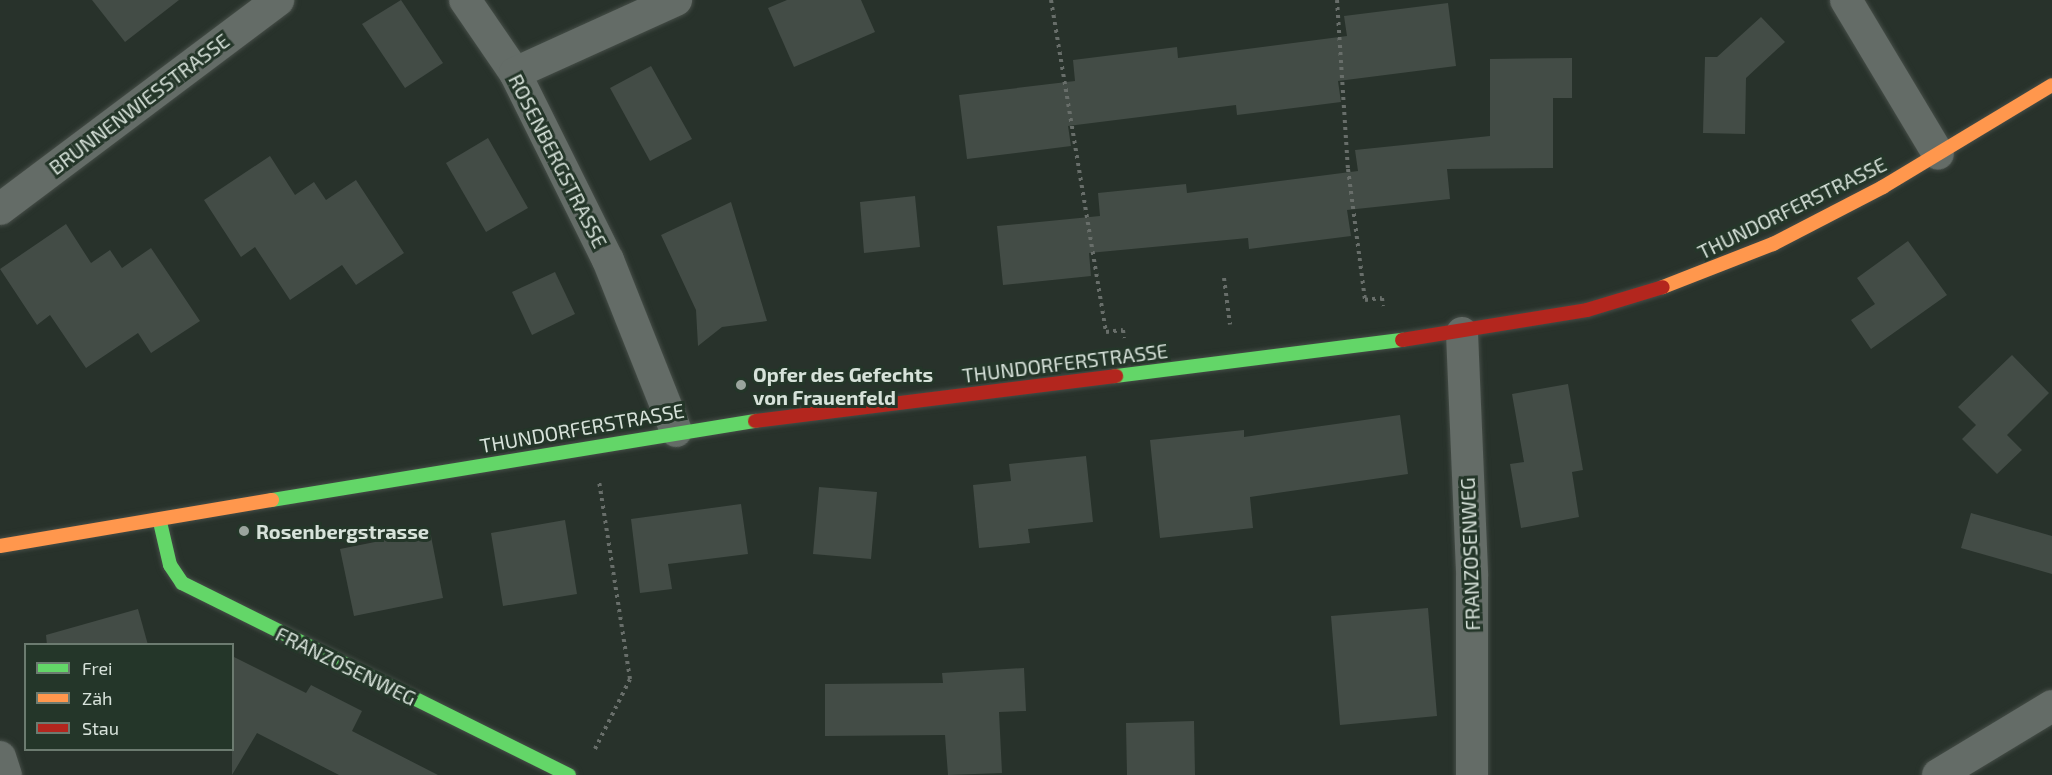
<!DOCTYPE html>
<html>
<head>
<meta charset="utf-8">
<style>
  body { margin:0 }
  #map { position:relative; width:2052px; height:775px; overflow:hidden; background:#28322b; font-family:"Exo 2",sans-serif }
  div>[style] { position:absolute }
  .building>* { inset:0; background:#434c46 }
  .path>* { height:4px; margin-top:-2px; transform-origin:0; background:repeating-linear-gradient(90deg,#686e6a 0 3px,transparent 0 7.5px) }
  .roads { filter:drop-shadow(0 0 2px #454d47) drop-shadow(0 0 2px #454d47) }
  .street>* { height:32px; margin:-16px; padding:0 16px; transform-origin:16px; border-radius:16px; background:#646c67 }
  .fast>* { height:14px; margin:-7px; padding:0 7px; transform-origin:7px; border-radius:7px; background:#63d668 }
  .slow>* { height:14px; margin:-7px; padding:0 7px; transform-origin:7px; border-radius:7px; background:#ff974d }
  .jam>* { height:14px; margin:-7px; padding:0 7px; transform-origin:7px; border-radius:7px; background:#b3261e }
  .dots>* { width:16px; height:16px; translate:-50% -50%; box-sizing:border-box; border:3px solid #243629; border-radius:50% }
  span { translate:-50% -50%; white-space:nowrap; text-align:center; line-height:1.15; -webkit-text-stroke:6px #243629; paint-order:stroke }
  .street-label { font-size:20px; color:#d7e2da }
  .poi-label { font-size:20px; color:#d7e2da; font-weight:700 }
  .left { translate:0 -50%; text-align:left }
  .legend { position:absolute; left:24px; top:643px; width:210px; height:108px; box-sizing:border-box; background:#243629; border:2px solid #6c7b70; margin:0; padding:8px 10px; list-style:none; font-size:18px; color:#d7e2da }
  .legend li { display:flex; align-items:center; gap:12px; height:30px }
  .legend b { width:30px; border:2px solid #6c7b70 }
</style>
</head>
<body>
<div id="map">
  <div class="building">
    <i style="clip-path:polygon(92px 0,179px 0,125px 42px)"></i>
    <i style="clip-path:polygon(401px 0,443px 63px,405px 88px,362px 24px)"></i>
    <i style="clip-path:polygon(787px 0,861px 0,875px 32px,794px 67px,768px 8px)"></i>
    <i style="clip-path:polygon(1448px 3px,1456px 66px,1338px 81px,1341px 102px,1237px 115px,1236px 105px,1068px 126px,1071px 146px,967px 159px,959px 95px,1075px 81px,1073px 60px,1177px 47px,1178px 58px,1347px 36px,1344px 16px)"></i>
    <i style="clip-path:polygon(1761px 17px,1785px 42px,1746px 78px,1745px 134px,1703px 133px,1705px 57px,1717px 57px)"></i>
    <i style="clip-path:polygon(1572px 58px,1572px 98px,1553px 98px,1553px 168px,1447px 169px,1450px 199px,1347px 210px,1351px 236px,1249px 249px,1248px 238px,1089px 253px,1091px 276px,1003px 285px,997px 226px,1100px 216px,1098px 193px,1186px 184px,1187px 193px,1358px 171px,1355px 150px,1490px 136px,1490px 59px)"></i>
    <i style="clip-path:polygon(651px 66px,692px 139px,650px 161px,610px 88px)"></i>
    <i style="clip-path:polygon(488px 138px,528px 208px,486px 232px,446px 163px)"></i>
    <i style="clip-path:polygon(270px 156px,295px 195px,314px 182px,326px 200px,356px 180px,404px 253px,356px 285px,342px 265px,290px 300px,255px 247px,241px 257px,204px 200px)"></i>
    <i style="clip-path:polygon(915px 196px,920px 247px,864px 253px,860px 202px)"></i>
    <i style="clip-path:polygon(731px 202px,767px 321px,722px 327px,698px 346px,696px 310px,661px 235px)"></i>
    <i style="clip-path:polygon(66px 224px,91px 263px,110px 250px,122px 268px,151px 248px,200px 321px,151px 353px,138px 333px,86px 368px,50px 315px,37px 325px,0 269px)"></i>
    <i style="clip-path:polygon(1908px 241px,1947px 295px,1871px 349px,1851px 320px,1875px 304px,1857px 278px)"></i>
    <i style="clip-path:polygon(555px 272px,575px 314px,532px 335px,512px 292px)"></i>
    <i style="clip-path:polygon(2012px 355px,2049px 393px,2007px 435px,2022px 450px,1997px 474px,1962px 439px,1976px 425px,1958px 407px)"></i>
    <i style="clip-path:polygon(1568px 384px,1583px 470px,1572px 472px,1579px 517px,1521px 528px,1510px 464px,1524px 462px,1512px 394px)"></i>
    <i style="clip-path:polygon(1400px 415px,1408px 474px,1250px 497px,1253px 528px,1160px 538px,1150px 440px,1244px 430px,1244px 437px)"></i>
    <i style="clip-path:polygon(1086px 456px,1093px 522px,1028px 529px,1030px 543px,979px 548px,973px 485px,1011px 481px,1009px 464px)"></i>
    <i style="clip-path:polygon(819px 487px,877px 492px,871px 559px,813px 554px)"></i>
    <i style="clip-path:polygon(741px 504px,748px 554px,668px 564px,672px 589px,640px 593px,631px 519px)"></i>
    <i style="clip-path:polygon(1971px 513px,2052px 536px,2052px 574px,1961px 548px)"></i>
    <i style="clip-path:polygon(565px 520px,577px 594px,503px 606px,491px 533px)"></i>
    <i style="clip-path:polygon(430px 531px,443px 598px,354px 616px,340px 549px)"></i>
    <i style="clip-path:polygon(1428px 608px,1437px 716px,1340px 725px,1331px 616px)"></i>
    <i style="clip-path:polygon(138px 609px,148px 645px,47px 645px,46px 635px)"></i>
    <i style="clip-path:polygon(232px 656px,306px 693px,311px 685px,362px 711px,352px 731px,438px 775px,339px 775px,257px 733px,232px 775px)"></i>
    <i style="clip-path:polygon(1024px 668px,1026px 711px,999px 712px,1002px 773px,948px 775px,945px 735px,825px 736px,825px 684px,943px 683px,942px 673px)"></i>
    <i style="clip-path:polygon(1194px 721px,1195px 775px,1127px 775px,1126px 723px)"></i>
  </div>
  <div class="path">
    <i style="left:1051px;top:0;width:337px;rotate:80.6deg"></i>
    <i style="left:1106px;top:332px;width:17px;rotate:-7deg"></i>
    <i style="left:1123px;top:330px;width:8px;rotate:83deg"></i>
    <i style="left:1337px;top:0;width:169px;rotate:86.3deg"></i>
    <i style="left:1348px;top:169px;width:132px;rotate:82.6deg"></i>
    <i style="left:1365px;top:300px;width:17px;rotate:-7deg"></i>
    <i style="left:1382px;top:298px;width:8px;rotate:83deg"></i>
    <i style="left:1224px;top:278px;width:47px;rotate:82.7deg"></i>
    <i style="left:595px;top:749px;width:78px;rotate:-63.4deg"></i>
    <i style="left:630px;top:679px;width:199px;rotate:-98.9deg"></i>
  </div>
  <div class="roads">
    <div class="street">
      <i style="left:465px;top:0;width:88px;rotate:55.6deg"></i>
      <i style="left:515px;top:73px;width:209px;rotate:63.6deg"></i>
      <i style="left:608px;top:260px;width:184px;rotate:68.3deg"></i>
      <i style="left:1846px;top:0;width:179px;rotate:59.1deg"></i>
      <i style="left:515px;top:73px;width:177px;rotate:-24.4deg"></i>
      <i style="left:0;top:209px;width:348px;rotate:-36.9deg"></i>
      <i style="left:1462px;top:333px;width:243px;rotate:87.6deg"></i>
      <i style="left:1472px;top:576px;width:199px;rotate:90deg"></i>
      <i style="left:0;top:757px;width:19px;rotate:72deg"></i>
      <i style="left:1938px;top:775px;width:133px;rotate:-31.2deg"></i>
    </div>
    <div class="fast">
      <i style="left:1116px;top:376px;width:288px;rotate:-7.2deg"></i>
      <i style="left:272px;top:500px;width:489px;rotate:-9.3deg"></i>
      <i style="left:160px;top:522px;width:44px;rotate:76.9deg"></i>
      <i style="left:170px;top:565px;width:22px;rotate:56deg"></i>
      <i style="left:182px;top:583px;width:432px;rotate:26.4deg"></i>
    </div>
    <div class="slow">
      <i style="left:1663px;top:287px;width:118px;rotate:-21.4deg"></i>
      <i style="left:1773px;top:244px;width:124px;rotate:-27.4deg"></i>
      <i style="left:1883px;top:187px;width:197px;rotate:-31.1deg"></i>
      <i style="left:0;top:546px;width:276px;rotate:-9.6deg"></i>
    </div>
    <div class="jam">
      <i style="left:1402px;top:340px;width:187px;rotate:-9.2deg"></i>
      <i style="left:1587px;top:310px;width:79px;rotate:-16.8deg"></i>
      <i style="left:755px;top:421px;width:364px;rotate:-7.1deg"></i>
    </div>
  </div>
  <div class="dots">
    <i style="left:741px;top:385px;background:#9aa49d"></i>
    <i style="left:244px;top:531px;background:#9aa49d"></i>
  </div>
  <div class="street-label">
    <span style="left:139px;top:104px;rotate:-37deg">BRUNNENWIESSTRASSE</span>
    <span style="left:558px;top:161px;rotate:63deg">ROSENBERGSTRASSE</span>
    <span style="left:1792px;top:208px;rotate:-26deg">THUNDORFERSTRASSE</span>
    <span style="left:1065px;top:363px;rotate:-7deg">THUNDORFERSTRASSE</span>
    <span style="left:582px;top:428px;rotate:-10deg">THUNDORFERSTRASSE</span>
    <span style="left:1470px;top:554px;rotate:-92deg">FRANZOSENWEG</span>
    <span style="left:346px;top:666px;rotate:26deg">FRANZOSENWEG</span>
  </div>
  <div class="poi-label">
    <span class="left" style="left:753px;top:386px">Opfer des Gefechts<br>von Frauenfeld</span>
    <span class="left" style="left:256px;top:531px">Rosenbergstrasse</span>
  </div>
  <ul class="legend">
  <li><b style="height:8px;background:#63d668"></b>Frei</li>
  <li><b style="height:8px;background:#ff974d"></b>Zäh</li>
  <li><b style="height:8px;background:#b3261e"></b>Stau</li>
  </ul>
</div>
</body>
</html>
